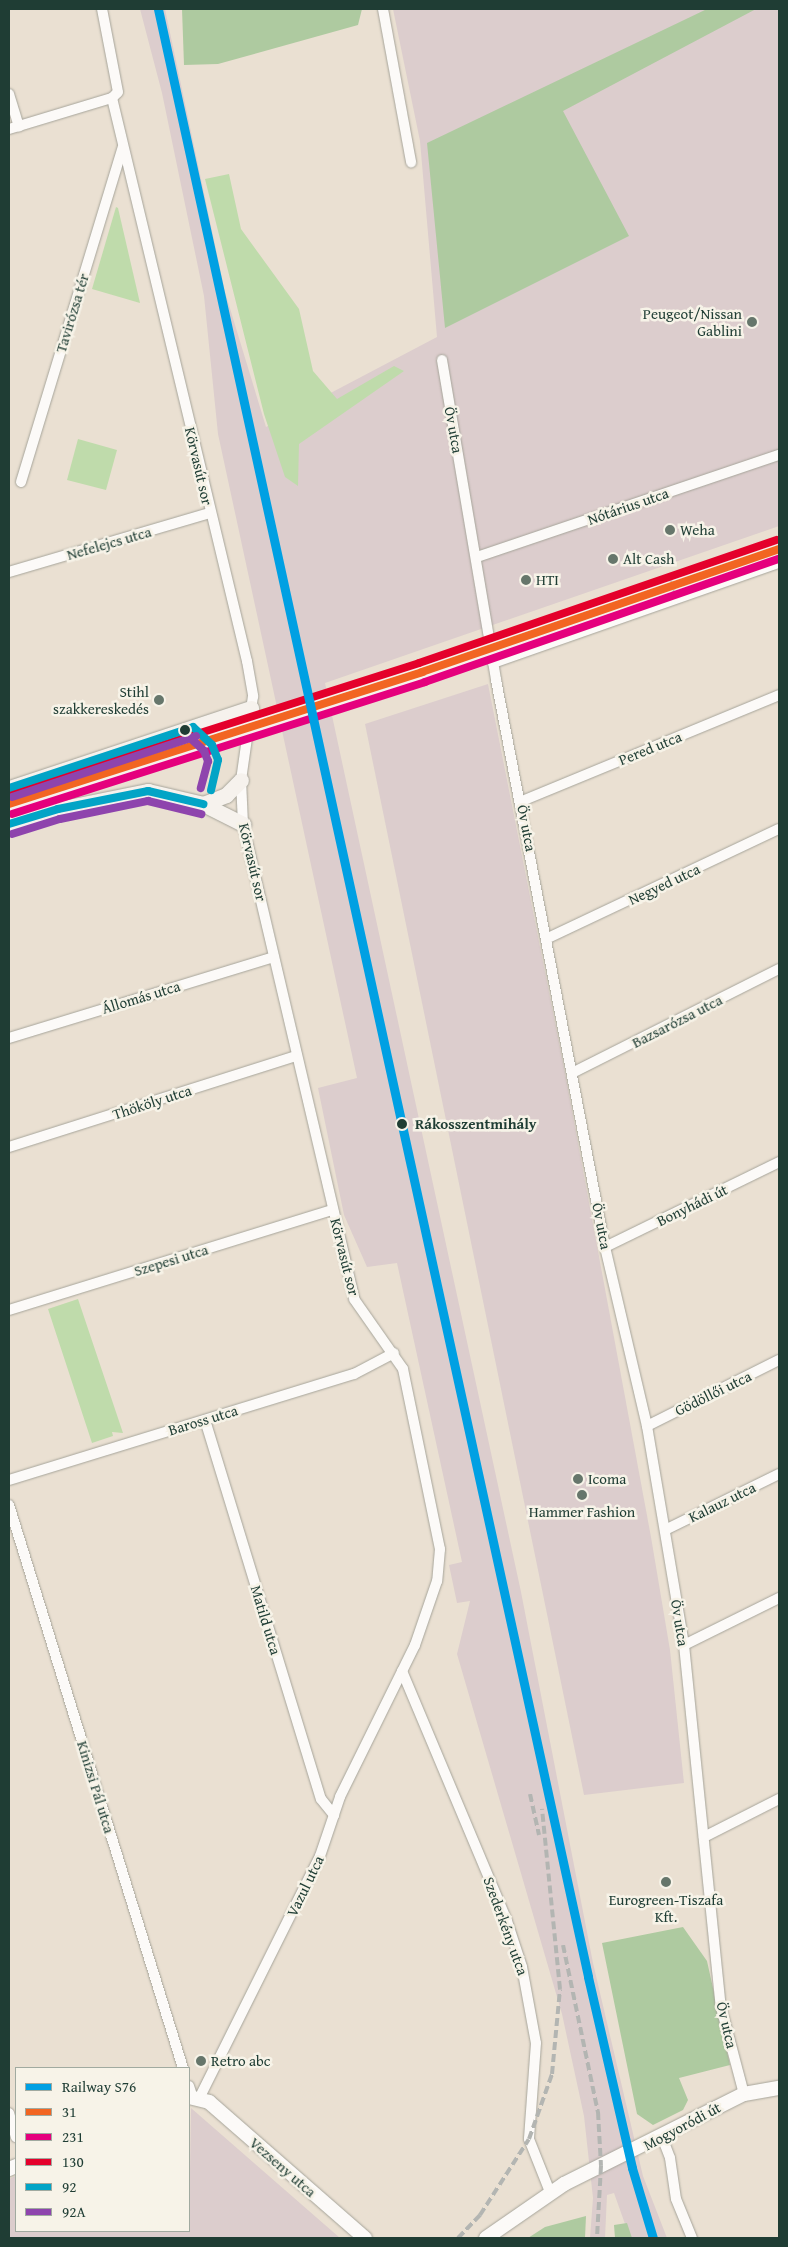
<!DOCTYPE html>
<html>
<head>
<meta charset="utf-8">
<style>
  body { margin:0 }
  #map { position:relative; width:788px; height:2247px; overflow:hidden; background:#eae0d2; font-family:"Gentium Book Plus",serif }
  div>[style] { position:absolute }
  .industrial>* { inset:0; background:#dccdcd }
  .green>* { inset:0; background:#bfdbab }
  .forest>* { inset:0; background:#aecaa0 }
  .roads { filter:drop-shadow(0 0 1px #a6a49a) drop-shadow(0 0 1px #a6a49a) }
  .minor>* { height:10px; margin:-5px; padding:0 5px; transform-origin:5px; border-radius:5px; background:#fcfaf8 }
  .tertiary>* { height:14px; margin:-7px; padding:0 7px; transform-origin:7px; border-radius:7px; background:#fcfaf8 }
  .secondary>* { height:15px; margin:-7.5px; padding:0 7.5px; transform-origin:7.5px; border-radius:7.5px; background:#f6f2ed }
  .rail>* { height:4px; margin-top:-2px; transform-origin:0; background:repeating-linear-gradient(90deg,#b3b5b2 0 8px,transparent 0 12px) }
  .bridges { filter:drop-shadow(0 0 1px #a6a49a) drop-shadow(0 0 1px #a6a49a) }
  .secondary-bridge>* { height:15px; margin:-7.5px; padding:0 7.5px; transform-origin:7.5px; border-radius:7.5px; background:#f6f2ed }
  .bus-1>* { height:8px; margin:-4px; padding:0 4px; transform-origin:4px; border-radius:4px; background:#f26522 }
  .bus-2>* { height:8px; margin:-4px; padding:0 4px; transform-origin:4px; border-radius:4px; background:#e5007d }
  .bus-3>* { height:8px; margin:-4px; padding:0 4px; transform-origin:4px; border-radius:4px; background:#e4002b }
  .bus-4>* { height:8px; margin:-4px; padding:0 4px; transform-origin:4px; border-radius:4px; background:#02a4c6 }
  .bus-5>* { height:8px; margin:-4px; padding:0 4px; transform-origin:4px; border-radius:4px; background:#8e44ad }
  .rail-1>* { height:9px; margin:-4.5px; padding:0 4.5px; transform-origin:4.5px; border-radius:4.5px; background:#00a0e3 }
  .dots>* { width:14px; height:14px; translate:-50% -50%; box-sizing:border-box; border:2px solid #f7f3e8; border-radius:50% }
  span { translate:-50% -50%; white-space:nowrap; text-align:center; line-height:1.15; -webkit-text-stroke:5px #f7f3e8; paint-order:stroke }
  .street-label { font-size:15px; color:#1f3d34 }
  .poi-label { font-size:15px; color:#1f3d34 }
  .right { translate:-100% -50%; text-align:right }
  .left { translate:0 -50%; text-align:left }
  .stop-label { font-size:15px; color:#1f3d34; font-weight:700 }
  .frame { position:absolute; inset:0; border:10px solid #1f3d34; pointer-events:none }
  .legend { position:absolute; left:15px; top:2067px; width:175px; height:165px; box-sizing:border-box; background:#f7f3e8; border:1px solid #a1aaa0; margin:0; padding:6px 9px; list-style:none; font-size:15px; color:#1f3d34 }
  .legend li { display:flex; align-items:center; gap:10px; height:25px }
  .legend b { width:25px; border:1px solid #a1aaa0 }
</style>
</head>
<body>
<div id="map">
  <div class="industrial">
    <i style="clip-path:polygon(140px 9px,165px 9px,225px 292px,266px 427px,437px 337px,420px 141px,393px 9px,779px 9px,779px 526px,325px 683px,521px 1592px,593px 1963px,643px 2176px,667px 2238px,630px 2238px,614px 2193px,607px 2195px,605px 2238px,590px 2238px,593px 2198px,584px 2116px,562px 2014px,457px 1654px,470px 1601px,457px 1603px,449px 1565px,462px 1562px,397px 1263px,367px 1267px,344px 1215px,318px 1088px,357px 1078px,218px 434px,204px 296px,162px 93px)"></i>
    <i style="clip-path:polygon(488px 684px,565px 1073px,651px 1537px,670px 1650px,684px 1783px,584px 1795px,365px 724px)"></i>
    <i style="clip-path:polygon(191px 2108px,340px 2238px,9px 2238px,9px 2179px,16px 2176px,16px 2231px,189px 2231px)"></i>
  </div>
  <div class="green">
    <i style="clip-path:polygon(229px 174px,241px 229px,299px 309px,313px 371px,337px 399px,394px 366px,404px 371px,299px 444px,298px 486px,285px 477px,264px 414px,205px 179px)"></i>
    <i style="clip-path:polygon(116px 207px,118px 208px,140px 303px,92px 289px)"></i>
    <i style="clip-path:polygon(78px 439px,117px 450px,106px 490px,67px 480px)"></i>
    <i style="clip-path:polygon(78px 1299px,123px 1433px,112px 1432px,113px 1436px,92px 1443px,48px 1309px)"></i>
  </div>
  <div class="forest">
    <i style="clip-path:polygon(182px 9px,362px 9px,358px 25px,218px 64px,184px 65px)"></i>
    <i style="clip-path:polygon(707px 9px,756px 9px,563px 111px,629px 236px,445px 328px,427px 143px)"></i>
    <i style="clip-path:polygon(683px 1927px,707px 1961px,730px 2065px,679px 2078px,688px 2100px,683px 2110px,653px 2125px,637px 2114px,602px 1943px)"></i>
    <i style="clip-path:polygon(586px 2216px,585px 2238px,528px 2238px,545px 2227px)"></i>
    <i style="clip-path:polygon(627px 2223px,632px 2238px,615px 2238px,614px 2225px)"></i>
  </div>
  <div class="roads">
    <div class="minor">
      <i style="left:383px;top:9px;width:156px;rotate:79.6deg"></i>
      <i style="left:9px;top:94px;width:34px;rotate:73deg"></i>
      <i style="left:112px;top:98px;width:579px;rotate:76.52deg"></i>
      <i style="left:247px;top:661px;width:36px;rotate:80deg"></i>
      <i style="left:253px;top:696px;width:85px;rotate:98.1deg"></i>
      <i style="left:241px;top:780px;width:44px;rotate:87.4deg"></i>
      <i style="left:243px;top:824px;width:488px;rotate:76.8deg"></i>
      <i style="left:354px;top:1299px;width:85px;rotate:55deg"></i>
      <i style="left:403px;top:1369px;width:184px;rotate:78.4deg"></i>
      <i style="left:440px;top:1549px;width:32px;rotate:95deg"></i>
      <i style="left:437px;top:1581px;width:68px;rotate:109deg"></i>
      <i style="left:415px;top:1645px;width:169px;rotate:116.3deg"></i>
      <i style="left:340px;top:1797px;width:62px;rotate:108.7deg"></i>
      <i style="left:320px;top:1856px;width:269px;rotate:116.5deg"></i>
      <i style="left:9px;top:129px;width:108px;rotate:-16.8deg"></i>
      <i style="left:112px;top:98px;width:8px;rotate:-45deg"></i>
      <i style="left:118px;top:92px;width:85px;rotate:-100.9deg"></i>
      <i style="left:442px;top:360px;width:325px;rotate:80.4deg"></i>
      <i style="left:496px;top:680px;width:577px;rotate:79.12deg"></i>
      <i style="left:605px;top:1247px;width:184px;rotate:76.8deg"></i>
      <i style="left:647px;top:1426px;width:222px;rotate:80.4deg"></i>
      <i style="left:684px;top:1645px;width:364px;rotate:84.2deg"></i>
      <i style="left:721px;top:2007px;width:90px;rotate:75.2deg"></i>
      <i style="left:21px;top:482px;width:351px;rotate:-73.1deg"></i>
      <i style="left:477px;top:557px;width:319px;rotate:-18.7deg"></i>
      <i style="left:9px;top:572px;width:209px;rotate:-16.4deg"></i>
      <i style="left:493px;top:663px;width:303px;rotate:-19.3deg"></i>
      <i style="left:522px;top:801px;width:278px;rotate:-22.4deg"></i>
      <i style="left:548px;top:938px;width:255px;rotate:-25.3deg"></i>
      <i style="left:9px;top:1038px;width:277px;rotate:-17deg"></i>
      <i style="left:574px;top:1072px;width:229px;rotate:-26.7deg"></i>
      <i style="left:9px;top:1147px;width:301px;rotate:-17.6deg"></i>
      <i style="left:605px;top:1247px;width:194px;rotate:-26deg"></i>
      <i style="left:9px;top:1310px;width:339px;rotate:-17.2deg"></i>
      <i style="left:205px;top:1420px;width:396px;rotate:73deg"></i>
      <i style="left:321px;top:1799px;width:21px;rotate:51deg"></i>
      <i style="left:647px;top:1426px;width:148px;rotate:-26.6deg"></i>
      <i style="left:9px;top:1480px;width:361px;rotate:-17.1deg"></i>
      <i style="left:354px;top:1374px;width:45px;rotate:-27.7deg"></i>
      <i style="left:9px;top:1505px;width:589px;rotate:72.83deg"></i>
      <i style="left:665px;top:1530px;width:127px;rotate:-26.2deg"></i>
      <i style="left:684px;top:1645px;width:106px;rotate:-26.3deg"></i>
      <i style="left:402px;top:1671px;width:271px;rotate:67.2deg"></i>
      <i style="left:507px;top:1921px;width:48px;rotate:71.9deg"></i>
      <i style="left:522px;top:1967px;width:77px;rotate:79.6deg"></i>
      <i style="left:536px;top:2043px;width:96px;rotate:94.2deg"></i>
      <i style="left:529px;top:2139px;width:57px;rotate:68.4deg"></i>
      <i style="left:704px;top:1837px;width:84px;rotate:-26.9deg"></i>
      <i style="left:189px;top:2086px;width:9px;rotate:72deg"></i>
      <i style="left:9px;top:2113px;width:25px;rotate:74deg"></i>
      <i style="left:662px;top:2137px;width:22px;rotate:69deg"></i>
      <i style="left:670px;top:2158px;width:41px;rotate:81.7deg"></i>
      <i style="left:676px;top:2199px;width:42px;rotate:67.7deg"></i>
    </div>
    <div class="tertiary">
      <i style="left:189px;top:2097px;width:21px;rotate:14deg"></i>
      <i style="left:209px;top:2102px;width:207px;rotate:41.1deg"></i>
      <i style="left:9px;top:2169px;width:8px;rotate:-23deg"></i>
      <i style="left:486px;top:2238px;width:95px;rotate:-34.7deg"></i>
      <i style="left:564px;top:2184px;width:201px;rotate:-26.6deg"></i>
      <i style="left:744px;top:2094px;width:36px;rotate:-10deg"></i>
    </div>
    <div class="secondary">
      <i style="left:666px;top:587px;width:119px;rotate:-18.6deg"></i>
      <i style="left:9px;top:788px;width:255px;rotate:-18.3deg"></i>
      <i style="left:203px;top:804px;width:25px;rotate:-21deg"></i>
      <i style="left:226px;top:795px;width:21px;rotate:-45deg"></i>
      <i style="left:9px;top:824px;width:51px;rotate:-17deg"></i>
      <i style="left:58px;top:809px;width:92px;rotate:-11.3deg"></i>
      <i style="left:148px;top:791px;width:57px;rotate:13.3deg"></i>
      <i style="left:203px;top:804px;width:45px;rotate:26.6deg"></i>
    </div>
  </div>
  <div class="rail">
    <i style="left:530px;top:1794px;width:42px;rotate:77.6deg"></i>
    <i style="left:563px;top:1945px;width:171px;rotate:78.2deg"></i>
    <i style="left:598px;top:2112px;width:54px;rotate:86.8deg"></i>
    <i style="left:601px;top:2166px;width:72px;rotate:93.2deg"></i>
    <i style="left:458px;top:2238px;width:32px;rotate:-46deg"></i>
    <i style="left:480px;top:2215px;width:90px;rotate:-57.2deg"></i>
    <i style="left:529px;top:2139px;width:69px;rotate:-70.5deg"></i>
    <i style="left:552px;top:2074px;width:85px;rotate:-84.6deg"></i>
    <i style="left:560px;top:1989px;width:181px;rotate:-95.7deg"></i>
  </div>
  <div class="bridges">
    <div class="secondary-bridge">
      <i style="left:9px;top:804px;width:434px;rotate:-17.7deg"></i>
      <i style="left:422px;top:672px;width:258px;rotate:-19.2deg"></i>
    </div>
  </div>
  <div class="bus-1">
    <i style="left:9px;top:804px;width:434px;rotate:-17.7deg"></i>
    <i style="left:422px;top:672px;width:378px;rotate:-19deg"></i>
  </div>
  <div class="bus-2">
    <i style="left:12px;top:814px;width:434px;rotate:-17.7deg"></i>
    <i style="left:425px;top:682px;width:375px;rotate:-19.2deg"></i>
  </div>
  <div class="bus-3">
    <i style="left:9px;top:794px;width:430px;rotate:-17.7deg"></i>
    <i style="left:419px;top:663px;width:378px;rotate:-19deg"></i>
  </div>
  <div class="bus-4">
    <i style="left:193px;top:727px;width:26px;rotate:43deg"></i>
    <i style="left:212px;top:745px;width:16px;rotate:68deg"></i>
    <i style="left:218px;top:760px;width:31px;rotate:103deg"></i>
    <i style="left:9px;top:788px;width:194px;rotate:-18.3deg"></i>
    <i style="left:9px;top:824px;width:51px;rotate:-17deg"></i>
    <i style="left:58px;top:809px;width:92px;rotate:-11.3deg"></i>
    <i style="left:148px;top:791px;width:57px;rotate:13.3deg"></i>
  </div>
  <div class="bus-5">
    <i style="left:186px;top:734px;width:25px;rotate:43deg"></i>
    <i style="left:204px;top:751px;width:11px;rotate:68deg"></i>
    <i style="left:208px;top:761px;width:28px;rotate:105deg"></i>
    <i style="left:12px;top:797px;width:194px;rotate:-18.3deg"></i>
    <i style="left:12px;top:834px;width:50px;rotate:-17.4deg"></i>
    <i style="left:60px;top:819px;width:90px;rotate:-11.6deg"></i>
    <i style="left:148px;top:801px;width:55px;rotate:13.8deg"></i>
  </div>
  <div class="rail-1">
    <i style="left:158px;top:9px;width:2014px;rotate:77.67deg"></i>
    <i style="left:588px;top:1977px;width:196px;rotate:77deg"></i>
    <i style="left:632px;top:2168px;width:73px;rotate:73.3deg"></i>
  </div>
  <div class="dots">
    <i style="left:752px;top:322px;background:#66766b"></i>
    <i style="left:670px;top:530px;background:#66766b"></i>
    <i style="left:613px;top:559px;background:#66766b"></i>
    <i style="left:526px;top:580px;background:#66766b"></i>
    <i style="left:159px;top:700px;background:#66766b"></i>
    <i style="left:185px;top:730px;background:#1f3d34"></i>
    <i style="left:402px;top:1124px;background:#1f3d34"></i>
    <i style="left:578px;top:1479px;background:#66766b"></i>
    <i style="left:582px;top:1495px;background:#66766b"></i>
    <i style="left:666px;top:1882px;background:#66766b"></i>
    <i style="left:201px;top:2061px;background:#66766b"></i>
  </div>
  <div class="street-label">
    <span style="left:72px;top:313px;rotate:-73deg">Tavirózsa tér</span>
    <span style="left:454px;top:430px;rotate:80deg">Öv utca</span>
    <span style="left:199px;top:466px;rotate:77deg">Körvasút sor</span>
    <span style="left:628px;top:506px;rotate:-19deg">Nótárius utca</span>
    <span style="left:109px;top:543px;rotate:-16deg">Nefelejcs utca</span>
    <span style="left:650px;top:748px;rotate:-22deg">Pered utca</span>
    <span style="left:527px;top:828px;rotate:79deg">Öv utca</span>
    <span style="left:253px;top:862px;rotate:77deg">Körvasút sor</span>
    <span style="left:664px;top:884px;rotate:-25deg">Negyed utca</span>
    <span style="left:141px;top:997px;rotate:-17deg">Állomás utca</span>
    <span style="left:677px;top:1021px;rotate:-27deg">Bazsarózsa utca</span>
    <span style="left:152px;top:1102px;rotate:-18deg">Thököly utca</span>
    <span style="left:692px;top:1205px;rotate:-26deg">Bonyhádi út</span>
    <span style="left:602px;top:1226px;rotate:79deg">Öv utca</span>
    <span style="left:345px;top:1257px;rotate:76deg">Körvasút sor</span>
    <span style="left:171px;top:1260px;rotate:-17deg">Szepesi utca</span>
    <span style="left:713px;top:1393px;rotate:-26deg">Gödöllői utca</span>
    <span style="left:203px;top:1420px;rotate:-17deg">Baross utca</span>
    <span style="left:722px;top:1502px;rotate:-26deg">Kalauz utca</span>
    <span style="left:266px;top:1620px;rotate:73deg">Matild utca</span>
    <span style="left:680px;top:1623px;rotate:81deg">Öv utca</span>
    <span style="left:96px;top:1787px;rotate:73deg">Kinizsi Pál utca</span>
    <span style="left:305px;top:1886px;rotate:-64deg">Vazul utca</span>
    <span style="left:506px;top:1926px;rotate:70deg">Szederkény utca</span>
    <span style="left:727px;top:2025px;rotate:77deg">Öv utca</span>
    <span style="left:682px;top:2126px;rotate:-28deg">Mogyoródi út</span>
    <span style="left:283px;top:2167px;rotate:41deg">Vezseny utca</span>
  </div>
  <div class="poi-label">
    <span class="right" style="left:742px;top:322px">Peugeot/Nissan<br>Gablini</span>
    <span class="left" style="left:680px;top:530px">Weha</span>
    <span class="left" style="left:623px;top:559px">Alt Cash</span>
    <span class="left" style="left:536px;top:580px">HTI</span>
    <span class="right" style="left:149px;top:700px">Stihl<br>szakkereskedés</span>
    <span class="left" style="left:588px;top:1479px">Icoma</span>
    <span style="left:582px;top:1512px">Hammer Fashion</span>
    <span style="left:666px;top:1908px">Eurogreen-Tiszafa<br>Kft.</span>
    <span class="left" style="left:211px;top:2061px">Retro abc</span>
  </div>
  <div class="stop-label">
    <span class="left" style="left:415px;top:1124px">Rákosszentmihály</span>
  </div>
  <div class="frame"></div>
  <ul class="legend">
  <li><b style="height:6px;background:#00a0e3"></b>Railway S76</li>
  <li><b style="height:6px;background:#f26522"></b>31</li>
  <li><b style="height:6px;background:#e5007d"></b>231</li>
  <li><b style="height:6px;background:#e4002b"></b>130</li>
  <li><b style="height:6px;background:#02a4c6"></b>92</li>
  <li><b style="height:6px;background:#8e44ad"></b>92A</li>
  </ul>
</div>
</body>
</html>
